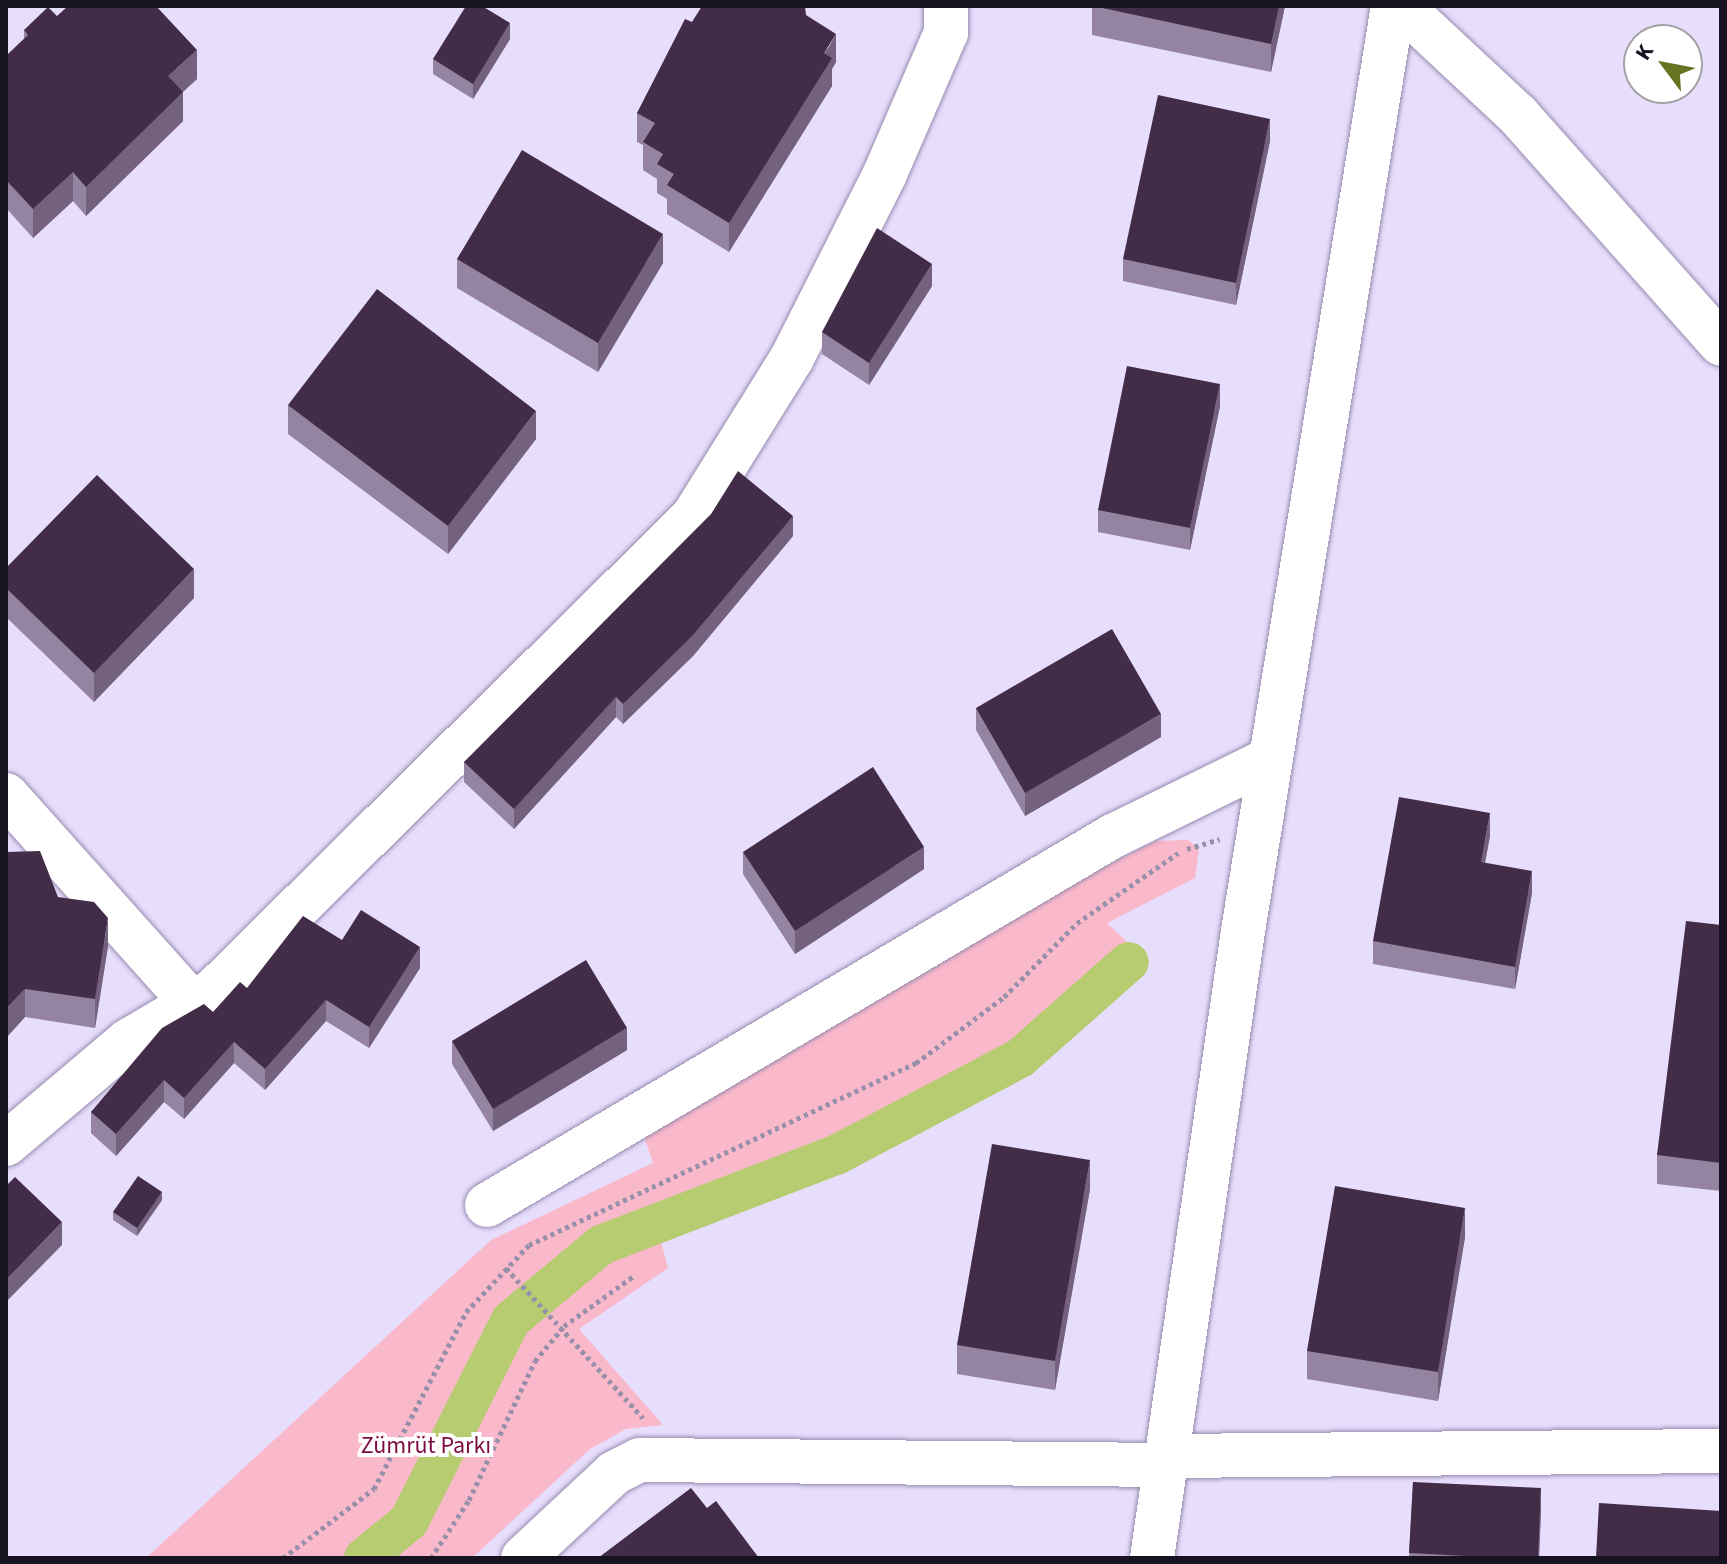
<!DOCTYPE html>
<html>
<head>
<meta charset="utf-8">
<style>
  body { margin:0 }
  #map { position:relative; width:1727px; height:1564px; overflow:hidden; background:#e7ddfc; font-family:"Source Sans 3",sans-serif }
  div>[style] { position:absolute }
  .green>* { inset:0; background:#fab8cb }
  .canal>* { height:40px; margin:-20px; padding:0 20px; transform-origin:20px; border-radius:20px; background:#b7cc71 }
  .path>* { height:5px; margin-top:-2.5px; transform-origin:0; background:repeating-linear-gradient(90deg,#9890a9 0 4px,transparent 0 8px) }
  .roads { filter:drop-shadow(0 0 2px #968bae) drop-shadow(0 0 2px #968bae) }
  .minor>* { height:44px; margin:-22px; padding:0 22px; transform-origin:22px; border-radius:22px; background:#fff }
  .wall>* { inset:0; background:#9484a2 }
  .shaded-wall>* { inset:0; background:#74617d }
  .building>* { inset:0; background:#422c47 }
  span { translate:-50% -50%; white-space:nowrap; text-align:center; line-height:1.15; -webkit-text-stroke:8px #fff; paint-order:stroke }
  .park-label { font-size:24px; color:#7d0c42 }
  .frame { position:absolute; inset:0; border:8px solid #181321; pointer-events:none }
  .north { position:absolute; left:1623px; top:24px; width:80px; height:80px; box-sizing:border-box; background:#fff; border:2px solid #a3a1a6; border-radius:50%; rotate:302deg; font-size:22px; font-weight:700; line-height:32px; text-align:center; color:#181321 }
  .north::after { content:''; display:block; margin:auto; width:28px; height:36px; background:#647421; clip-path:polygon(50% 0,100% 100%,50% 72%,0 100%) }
</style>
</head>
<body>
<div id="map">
  <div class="green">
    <i style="clip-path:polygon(1188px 840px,1199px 849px,1195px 878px,1107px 923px,1145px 959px,1033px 1057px,842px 1159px,661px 1241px,668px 1268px,579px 1329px,663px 1425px,626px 1429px,590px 1449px,472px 1558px,146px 1558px,491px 1240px,653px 1163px,641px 1128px,1072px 882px,1156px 841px)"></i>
  </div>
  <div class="canal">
    <i style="left:364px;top:1558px;width:58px;rotate:-39.4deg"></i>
    <i style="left:409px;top:1521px;width:225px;rotate:-63.1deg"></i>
    <i style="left:511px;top:1320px;width:117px;rotate:-39.8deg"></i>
    <i style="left:601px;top:1245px;width:254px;rotate:-21deg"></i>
    <i style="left:838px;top:1154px;width:206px;rotate:-27.8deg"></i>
    <i style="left:1020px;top:1058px;width:145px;rotate:-41.4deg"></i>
  </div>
  <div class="path">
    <i style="left:1187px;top:849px;width:34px;rotate:-17deg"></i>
    <i style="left:506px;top:1268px;width:203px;rotate:47.6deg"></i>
    <i style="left:283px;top:1558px;width:114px;rotate:-37.2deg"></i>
    <i style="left:374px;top:1489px;width:199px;rotate:-62.5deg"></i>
    <i style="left:466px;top:1312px;width:92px;rotate:-46.8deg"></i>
    <i style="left:529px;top:1245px;width:428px;rotate:-25.2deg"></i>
    <i style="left:916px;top:1063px;width:110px;rotate:-36.9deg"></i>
    <i style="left:1004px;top:997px;width:104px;rotate:-45.4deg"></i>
    <i style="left:1077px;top:923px;width:123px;rotate:-34.7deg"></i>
    <i style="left:431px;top:1558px;width:69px;rotate:-56.8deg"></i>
    <i style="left:469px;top:1500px;width:154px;rotate:-64.6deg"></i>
    <i style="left:535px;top:1361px;width:45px;rotate:-50.4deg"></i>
    <i style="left:564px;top:1326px;width:87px;rotate:-35.7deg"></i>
  </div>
  <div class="roads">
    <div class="minor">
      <i style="left:1401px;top:6px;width:160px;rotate:43deg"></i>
      <i style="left:1518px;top:115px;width:306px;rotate:48.4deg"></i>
      <i style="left:6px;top:795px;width:279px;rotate:48.2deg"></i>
      <i style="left:6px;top:1144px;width:160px;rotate:-40.2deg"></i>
      <i style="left:128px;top:1041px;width:99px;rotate:-30.5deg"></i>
      <i style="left:213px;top:991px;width:675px;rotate:-44.64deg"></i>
      <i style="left:693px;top:517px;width:187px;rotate:-58.1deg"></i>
      <i style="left:792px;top:358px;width:204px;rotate:-63.2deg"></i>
      <i style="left:884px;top:176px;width:156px;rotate:-66.6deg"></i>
      <i style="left:946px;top:33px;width:27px;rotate:-90deg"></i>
      <i style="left:487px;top:1205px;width:727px;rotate:-30.52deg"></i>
      <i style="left:1113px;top:836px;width:175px;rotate:-26.1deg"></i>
      <i style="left:1167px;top:1456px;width:554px;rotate:-0.52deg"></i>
      <i style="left:523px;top:1558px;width:125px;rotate:-43deg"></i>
      <i style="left:614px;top:1473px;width:29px;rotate:-27deg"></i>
      <i style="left:640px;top:1460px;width:526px;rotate:0.54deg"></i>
      <i style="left:1152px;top:1558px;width:634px;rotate:-81.74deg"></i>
      <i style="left:1243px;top:931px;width:937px;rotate:-80.79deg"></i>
    </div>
  </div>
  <div class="wall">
    <i style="clip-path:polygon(1092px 6px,1285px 6px,1271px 72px,1092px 35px)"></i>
    <i style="clip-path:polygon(806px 15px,836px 62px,832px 69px,832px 86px,729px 252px,667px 214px,667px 199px,657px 193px,657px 179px,643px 170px,643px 145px,637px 142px,637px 113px,692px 22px)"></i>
    <i style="clip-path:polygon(57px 16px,197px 79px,183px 92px,183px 121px,86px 216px,73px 201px,33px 238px,6px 208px,6px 56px,24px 39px,24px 30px)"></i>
    <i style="clip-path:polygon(510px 39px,473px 99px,433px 74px,433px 59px)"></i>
    <i style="clip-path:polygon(1270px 141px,1236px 305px,1123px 281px,1123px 259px)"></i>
    <i style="clip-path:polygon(457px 259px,663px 263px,598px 372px,457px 288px)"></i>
    <i style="clip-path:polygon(932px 286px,869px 385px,822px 354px,822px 332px)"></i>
    <i style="clip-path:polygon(288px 405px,536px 439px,448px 554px,288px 434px)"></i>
    <i style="clip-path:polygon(1220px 406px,1190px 550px,1098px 532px,1098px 510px)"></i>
    <i style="clip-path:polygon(793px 536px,693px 656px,623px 724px,616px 717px,514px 829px,464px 782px,464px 762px)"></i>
    <i style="clip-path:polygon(6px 568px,194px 598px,94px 702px,6px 617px)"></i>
    <i style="clip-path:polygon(976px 708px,1161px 737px,1025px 816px,976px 730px)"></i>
    <i style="clip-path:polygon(1490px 836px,1485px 863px,1532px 893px,1515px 989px,1373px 964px,1373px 941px)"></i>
    <i style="clip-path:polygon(743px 852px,924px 869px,795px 954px,743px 874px)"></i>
    <i style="clip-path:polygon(58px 897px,108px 946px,95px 1028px,25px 1017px,6px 1038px)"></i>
    <i style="clip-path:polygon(1721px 925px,1721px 1191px,1657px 1184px,1657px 1155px)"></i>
    <i style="clip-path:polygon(342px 940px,420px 968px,369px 1048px,326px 1021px,265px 1090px,234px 1063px,184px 1119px,164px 1102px,116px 1156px,91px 1133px,91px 1112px,213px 1012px,247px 988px)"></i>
    <i style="clip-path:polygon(452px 1041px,627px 1050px,493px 1131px,452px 1064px)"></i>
    <i style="clip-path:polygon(1090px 1189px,1055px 1390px,957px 1374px,957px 1345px)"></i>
    <i style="clip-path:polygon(162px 1200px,137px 1236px,113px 1220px,113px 1212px)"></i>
    <i style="clip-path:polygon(1465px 1237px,1438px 1401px,1307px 1379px,1307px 1351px)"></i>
    <i style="clip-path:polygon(1413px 1482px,1541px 1510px,1539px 1558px,1409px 1558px)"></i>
  </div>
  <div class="shaded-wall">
    <i style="clip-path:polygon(1279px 6px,1285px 6px,1271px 72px,1271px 44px)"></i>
    <i style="clip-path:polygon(510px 23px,510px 39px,473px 99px,473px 84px)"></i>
    <i style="clip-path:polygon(836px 34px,836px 62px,832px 69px,832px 86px,729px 252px,729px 223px)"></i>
    <i style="clip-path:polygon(197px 50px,197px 79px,168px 105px,168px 76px)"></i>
    <i style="clip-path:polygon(183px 92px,183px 121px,86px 216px,86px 187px)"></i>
    <i style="clip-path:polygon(1270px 119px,1270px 141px,1236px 305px,1236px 283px)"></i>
    <i style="clip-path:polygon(73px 172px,73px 201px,33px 238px,33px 209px)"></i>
    <i style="clip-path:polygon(663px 234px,663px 263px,598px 372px,598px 343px)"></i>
    <i style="clip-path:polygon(932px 264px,932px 286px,869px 385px,869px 363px)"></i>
    <i style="clip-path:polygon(1220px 384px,1220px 406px,1190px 550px,1190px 528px)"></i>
    <i style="clip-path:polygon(536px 411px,536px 439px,448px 554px,448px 526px)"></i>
    <i style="clip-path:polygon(793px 516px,793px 536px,693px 656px,623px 724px,623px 704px)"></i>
    <i style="clip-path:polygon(194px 569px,194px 598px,94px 702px,94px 673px)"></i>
    <i style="clip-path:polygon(616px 697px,616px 717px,514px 829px,514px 809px)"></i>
    <i style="clip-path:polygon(1161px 714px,1161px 737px,1025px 816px,1025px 793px)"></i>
    <i style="clip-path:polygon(1490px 813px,1490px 836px,1481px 884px,1481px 862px)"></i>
    <i style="clip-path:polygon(924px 847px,924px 869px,795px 954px,795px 931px)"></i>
    <i style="clip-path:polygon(1532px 871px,1532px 893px,1515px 989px,1515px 967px)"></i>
    <i style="clip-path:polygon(108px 918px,108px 946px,95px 1028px,95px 999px)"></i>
    <i style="clip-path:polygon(420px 947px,420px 968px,369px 1048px,369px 1027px)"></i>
    <i style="clip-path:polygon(25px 989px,25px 1017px,6px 1038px,6px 1009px)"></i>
    <i style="clip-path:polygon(326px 1000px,326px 1021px,265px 1090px,265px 1069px)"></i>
    <i style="clip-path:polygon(627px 1028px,627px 1050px,493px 1131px,493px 1109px)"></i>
    <i style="clip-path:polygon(234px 1042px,234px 1063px,184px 1119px,184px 1098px)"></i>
    <i style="clip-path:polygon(164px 1080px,164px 1102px,116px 1156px,116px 1134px)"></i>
    <i style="clip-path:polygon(1090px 1160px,1090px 1189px,1055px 1390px,1055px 1361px)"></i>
    <i style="clip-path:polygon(162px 1192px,162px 1200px,137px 1236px,137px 1228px)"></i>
    <i style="clip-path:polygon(1465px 1208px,1465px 1237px,1438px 1401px,1438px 1372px)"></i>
    <i style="clip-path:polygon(62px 1222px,62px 1245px,6px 1302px,6px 1280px)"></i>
    <i style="clip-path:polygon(1541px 1488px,1541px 1510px,1539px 1558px,1538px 1558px)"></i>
  </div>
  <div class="building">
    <i style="clip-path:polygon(68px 6px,156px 6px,197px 50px,168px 76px,183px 92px,86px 187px,73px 172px,33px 209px,6px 180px,6px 56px,28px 35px,24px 30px,48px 7px,57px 16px)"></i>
    <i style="clip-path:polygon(466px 6px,482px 6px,510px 23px,473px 84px,433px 59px)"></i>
    <i style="clip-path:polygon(702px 6px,805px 6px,806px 15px,836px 34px,824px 53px,832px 58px,729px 223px,667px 185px,674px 174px,657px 164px,663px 154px,643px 142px,655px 123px,637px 113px,685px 19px,692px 22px)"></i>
    <i style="clip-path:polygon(1093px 6px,1279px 6px,1271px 44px)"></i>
    <i style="clip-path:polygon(1158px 95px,1270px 119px,1236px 283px,1123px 259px)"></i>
    <i style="clip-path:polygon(522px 150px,663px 234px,598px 343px,457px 259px)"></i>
    <i style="clip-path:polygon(877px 228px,932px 264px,869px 363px,822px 332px)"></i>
    <i style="clip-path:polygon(377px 289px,536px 411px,448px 526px,288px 405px)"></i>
    <i style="clip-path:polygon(1127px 366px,1220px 384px,1190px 528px,1098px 510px)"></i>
    <i style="clip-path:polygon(738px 471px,793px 516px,693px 635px,623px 704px,616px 697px,514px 809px,464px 762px,711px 514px)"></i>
    <i style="clip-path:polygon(97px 475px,194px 569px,94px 673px,6px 588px,6px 568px)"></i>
    <i style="clip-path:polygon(1112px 629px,1161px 714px,1025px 793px,976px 708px)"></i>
    <i style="clip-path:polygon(873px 767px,924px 847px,795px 931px,743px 852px)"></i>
    <i style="clip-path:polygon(1399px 797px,1490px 813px,1481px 862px,1532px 871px,1515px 967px,1373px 941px)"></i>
    <i style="clip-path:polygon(40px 851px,58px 897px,94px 902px,108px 918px,95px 999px,25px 989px,6px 1009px,6px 852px)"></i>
    <i style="clip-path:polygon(361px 910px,420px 947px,369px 1027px,326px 1000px,265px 1069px,234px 1042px,184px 1098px,164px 1080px,116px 1134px,91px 1112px,162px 1028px,204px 1004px,213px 1012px,240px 982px,247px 988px,303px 916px,342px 940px)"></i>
    <i style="clip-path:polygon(1686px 921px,1721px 925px,1721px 1163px,1657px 1155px)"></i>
    <i style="clip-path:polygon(586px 960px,627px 1028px,493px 1109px,452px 1041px)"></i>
    <i style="clip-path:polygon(992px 1144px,1090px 1160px,1055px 1361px,957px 1345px)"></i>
    <i style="clip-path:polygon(138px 1176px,162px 1192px,137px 1228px,113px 1212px)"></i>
    <i style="clip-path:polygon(15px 1177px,62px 1222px,6px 1280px,6px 1186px)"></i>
    <i style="clip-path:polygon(1335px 1186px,1465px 1208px,1438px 1372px,1307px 1351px)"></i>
    <i style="clip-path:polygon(1413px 1482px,1541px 1488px,1538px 1558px,1503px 1558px,1409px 1553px)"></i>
    <i style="clip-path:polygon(691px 1488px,707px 1508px,716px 1501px,759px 1558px,598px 1558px)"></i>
    <i style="clip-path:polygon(1599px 1503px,1721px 1511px,1721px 1558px,1596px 1558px)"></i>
  </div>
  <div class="park-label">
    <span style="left:426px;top:1446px">Zümrüt Parkı</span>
  </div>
  <div class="frame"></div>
  <div class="north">K</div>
</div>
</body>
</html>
